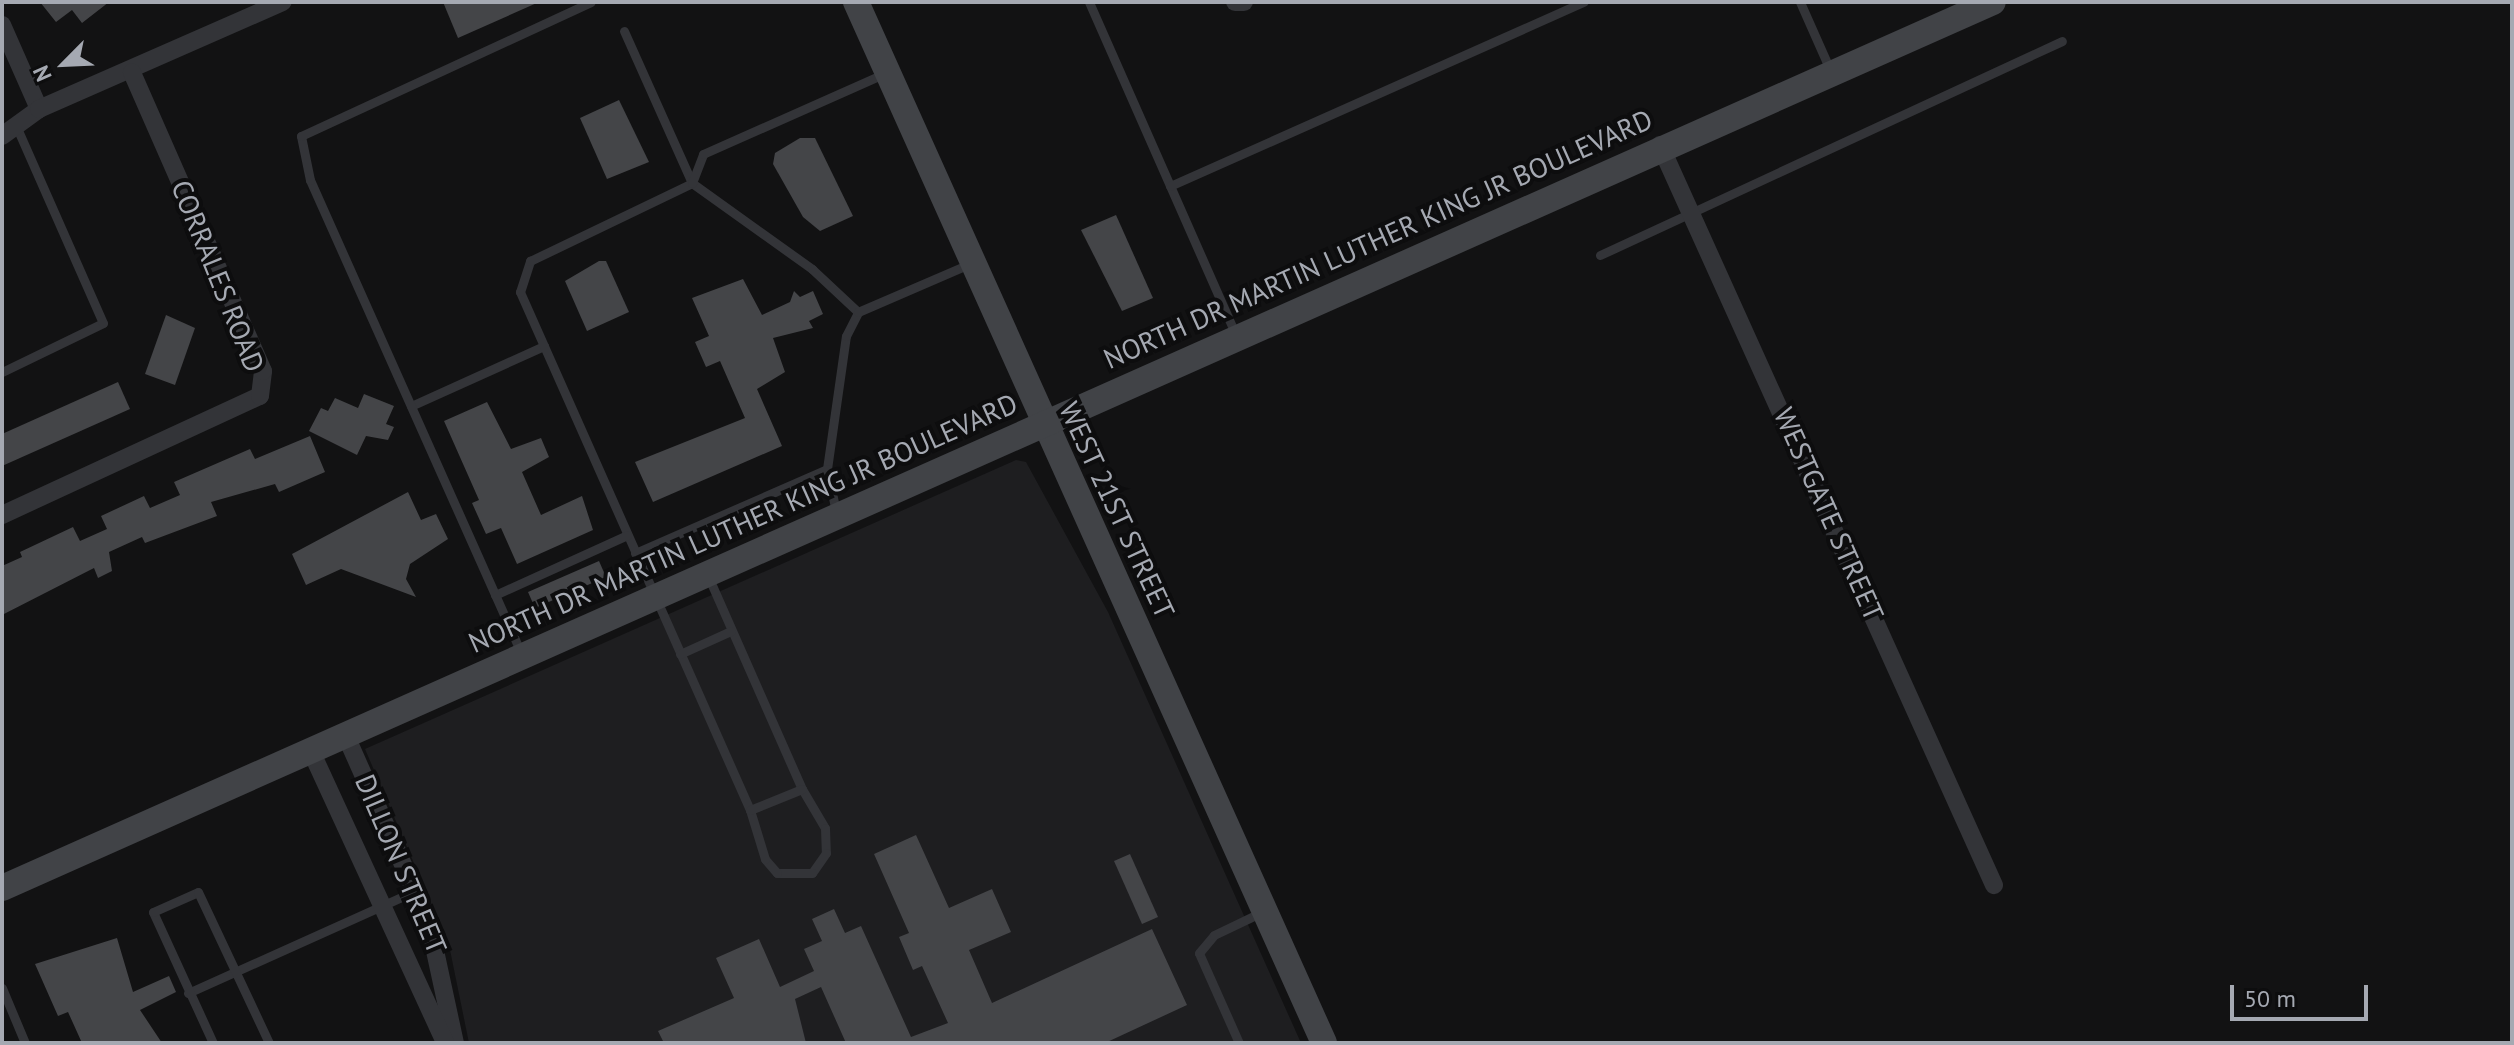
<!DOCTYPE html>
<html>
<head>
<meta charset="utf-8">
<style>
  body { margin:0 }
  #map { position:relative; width:2514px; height:1045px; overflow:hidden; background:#121213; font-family:"PT Sans",sans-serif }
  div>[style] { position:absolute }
  .built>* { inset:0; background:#1e1e20 }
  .building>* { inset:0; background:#444548 }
  .lane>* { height:9px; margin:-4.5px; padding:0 4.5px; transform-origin:4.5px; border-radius:4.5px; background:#333438 }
  .street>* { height:18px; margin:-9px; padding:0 9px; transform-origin:9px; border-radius:9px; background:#333438 }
  .secondary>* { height:26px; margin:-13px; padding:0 13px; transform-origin:13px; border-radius:13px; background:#414347 }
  span { translate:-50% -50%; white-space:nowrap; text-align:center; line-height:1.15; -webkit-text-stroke:8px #0d0d0e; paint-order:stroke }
  .street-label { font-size:28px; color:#a5a9b2 }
  .frame { position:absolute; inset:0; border:4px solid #a5a9b2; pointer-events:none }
  .north { position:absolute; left:24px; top:24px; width:80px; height:80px; -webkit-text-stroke:6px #0d0d0e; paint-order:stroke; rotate:246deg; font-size:22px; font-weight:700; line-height:32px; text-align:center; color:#a5a9b2 }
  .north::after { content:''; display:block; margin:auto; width:28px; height:36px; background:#a5a9b2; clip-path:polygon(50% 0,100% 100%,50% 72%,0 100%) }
  .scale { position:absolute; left:2230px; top:985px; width:138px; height:36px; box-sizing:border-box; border:4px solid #a5a9b2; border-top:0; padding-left:10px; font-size:24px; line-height:28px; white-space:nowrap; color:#a5a9b2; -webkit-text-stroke:6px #0d0d0e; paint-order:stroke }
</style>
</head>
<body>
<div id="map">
  <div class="built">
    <i style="clip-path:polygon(1016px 460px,1026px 462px,1108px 612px,1301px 1043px,469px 1043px,449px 945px,365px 749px)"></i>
  </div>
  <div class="building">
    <i style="clip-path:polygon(40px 2px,109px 2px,82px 23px,72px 10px,56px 22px)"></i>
    <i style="clip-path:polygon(443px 2px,539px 2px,458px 38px)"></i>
    <i style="clip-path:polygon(619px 100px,649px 162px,607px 179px,580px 118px)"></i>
    <i style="clip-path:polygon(800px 138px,815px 138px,853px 216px,820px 231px,803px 217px,773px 164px,775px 153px)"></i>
    <i style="clip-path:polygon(1116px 215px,1153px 298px,1122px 311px,1081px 230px)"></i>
    <i style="clip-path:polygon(599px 261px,606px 261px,629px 312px,587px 331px,565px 281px)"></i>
    <i style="clip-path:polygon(743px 279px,762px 315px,790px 302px,794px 291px,800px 297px,813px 291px,823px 314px,809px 321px,813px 328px,773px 338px,785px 372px,757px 389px,782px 446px,653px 502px,635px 462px,745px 418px,720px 361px,706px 367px,695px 342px,709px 336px,692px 298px)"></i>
    <i style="clip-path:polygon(166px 315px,195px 328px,175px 385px,145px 374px)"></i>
    <i style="clip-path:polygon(118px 382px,130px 409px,2px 466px,2px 434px)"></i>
    <i style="clip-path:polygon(364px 394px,394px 406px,386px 424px,394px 427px,388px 440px,366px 436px,357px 455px,309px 431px,321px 408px,328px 411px,335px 398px,358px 408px)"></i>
    <i style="clip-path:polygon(487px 402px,511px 449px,541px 438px,549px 457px,522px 472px,541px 515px,582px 496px,593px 530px,517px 564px,501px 528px,486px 534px,472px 503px,479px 500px,444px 421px)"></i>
    <i style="clip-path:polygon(310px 436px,325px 472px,279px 492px,275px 484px,211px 502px,217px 516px,145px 543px,142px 537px,109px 552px,112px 571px,98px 578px,94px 568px,2px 615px,2px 566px,22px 557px,20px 552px,73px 527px,80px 541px,107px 529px,101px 516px,144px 496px,150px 508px,180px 495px,174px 482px,250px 449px,255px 459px)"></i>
    <i style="clip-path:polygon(408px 492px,421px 520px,436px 514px,448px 539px,410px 564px,406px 579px,416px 597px,341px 569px,306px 585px,292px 554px)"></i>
    <i style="clip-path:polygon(599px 561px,606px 577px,535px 608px,528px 592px)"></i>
    <i style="clip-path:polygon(916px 835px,949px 908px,992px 889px,1011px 932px,969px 950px,992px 1003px,1152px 929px,1187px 1005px,1105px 1043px,846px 1043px,821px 987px,795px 999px,806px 1043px,664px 1043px,658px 1031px,734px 998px,716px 958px,759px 939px,780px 987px,814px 971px,804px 949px,822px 941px,812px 919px,834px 909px,845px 933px,861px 926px,911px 1037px,948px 1023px,922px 966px,913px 970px,899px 937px,909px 933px,874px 854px)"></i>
    <i style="clip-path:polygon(1130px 854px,1158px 917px,1142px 924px,1114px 861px)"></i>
    <i style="clip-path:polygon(117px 938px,133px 992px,169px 976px,176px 992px,140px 1010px,162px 1043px,82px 1043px,68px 1012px,58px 1016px,35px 964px)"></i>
  </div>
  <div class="lane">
    <i style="left:1089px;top:2px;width:365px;rotate:66.2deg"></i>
    <i style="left:1800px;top:2px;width:77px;rotate:66.1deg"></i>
    <i style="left:624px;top:31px;width:167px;rotate:65.9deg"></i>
    <i style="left:692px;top:183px;width:148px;rotate:35.6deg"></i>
    <i style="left:812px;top:269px;width:63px;rotate:43.1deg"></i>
    <i style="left:1170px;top:186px;width:453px;rotate:-24deg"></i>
    <i style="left:1600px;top:255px;width:509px;rotate:-24.85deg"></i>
    <i style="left:2px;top:372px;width:112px;rotate:-25.9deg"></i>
    <i style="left:103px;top:323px;width:215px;rotate:-113.8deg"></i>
    <i style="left:411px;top:406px;width:146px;rotate:-24.3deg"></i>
    <i style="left:836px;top:512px;width:44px;rotate:-101.8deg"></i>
    <i style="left:827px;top:469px;width:134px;rotate:-81.9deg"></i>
    <i style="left:846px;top:336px;width:27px;rotate:-63deg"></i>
    <i style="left:858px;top:312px;width:124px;rotate:-23.3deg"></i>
    <i style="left:635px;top:553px;width:210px;rotate:-23.6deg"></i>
    <i style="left:708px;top:576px;width:233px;rotate:66.2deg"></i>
    <i style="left:802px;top:789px;width:45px;rotate:59.5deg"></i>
    <i style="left:825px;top:828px;width:25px;rotate:88deg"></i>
    <i style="left:826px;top:853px;width:24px;rotate:125deg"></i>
    <i style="left:812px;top:873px;width:35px;rotate:180deg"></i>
    <i style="left:777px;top:873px;width:18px;rotate:-131deg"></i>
    <i style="left:765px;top:859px;width:51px;rotate:-107deg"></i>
    <i style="left:750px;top:810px;width:567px;rotate:-113.94deg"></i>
    <i style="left:520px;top:292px;width:33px;rotate:-72deg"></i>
    <i style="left:530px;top:261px;width:180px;rotate:-25.7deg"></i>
    <i style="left:692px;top:183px;width:31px;rotate:-69deg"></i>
    <i style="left:703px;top:154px;width:200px;rotate:-23.9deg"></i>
    <i style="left:495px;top:595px;width:145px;rotate:-24.4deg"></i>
    <i style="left:680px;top:654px;width:56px;rotate:-24.3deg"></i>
    <i style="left:522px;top:655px;width:520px;rotate:-114.05deg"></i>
    <i style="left:310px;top:180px;width:45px;rotate:-101.6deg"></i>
    <i style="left:301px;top:136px;width:319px;rotate:-24.8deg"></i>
    <i style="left:750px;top:810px;width:56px;rotate:-22deg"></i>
    <i style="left:2px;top:988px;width:60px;rotate:67.3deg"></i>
    <i style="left:188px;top:993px;width:249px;rotate:-24.2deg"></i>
    <i style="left:213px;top:1043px;width:144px;rotate:-114.6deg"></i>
    <i style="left:153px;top:912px;width:49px;rotate:-24deg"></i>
    <i style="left:198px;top:892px;width:167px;rotate:64.8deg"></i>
    <i style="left:1239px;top:1043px;width:98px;rotate:-114deg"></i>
    <i style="left:1199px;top:953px;width:23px;rotate:-50deg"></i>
    <i style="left:1214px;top:935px;width:53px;rotate:-25.6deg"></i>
  </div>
  <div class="street">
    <i style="left:1235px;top:2px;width:9px"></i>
    <i style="left:2px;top:25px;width:92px;rotate:66.2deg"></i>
    <i style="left:2px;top:136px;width:46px;rotate:-36.1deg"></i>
    <i style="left:39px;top:109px;width:266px;rotate:-23.7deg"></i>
    <i style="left:1660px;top:145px;width:812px;rotate:65.71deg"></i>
    <i style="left:2px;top:515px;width:284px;rotate:-24.8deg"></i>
    <i style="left:260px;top:396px;width:25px;rotate:-83deg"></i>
    <i style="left:263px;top:371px;width:326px;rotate:-113.7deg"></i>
    <i style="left:346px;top:736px;width:205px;rotate:66.1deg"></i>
    <i style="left:429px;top:923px;width:123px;rotate:77.8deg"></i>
    <i style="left:311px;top:751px;width:321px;rotate:65.3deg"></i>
  </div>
  <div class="secondary">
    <i style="left:856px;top:2px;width:1141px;rotate:65.79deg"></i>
    <i style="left:2px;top:888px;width:2179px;rotate:-23.99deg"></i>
  </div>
  <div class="street-label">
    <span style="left:1378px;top:239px;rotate:-24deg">NORTH DR MARTIN LUTHER KING JR BOULEVARD</span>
    <span style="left:218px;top:276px;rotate:68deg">CORRALES ROAD</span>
    <span style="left:1117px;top:510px;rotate:65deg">WEST 21ST STREET</span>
    <span style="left:1829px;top:514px;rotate:66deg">WESTGATE STREET</span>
    <span style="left:743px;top:523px;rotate:-24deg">NORTH DR MARTIN LUTHER KING JR BOULEVARD</span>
    <span style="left:401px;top:864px;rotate:67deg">DILLON STREET</span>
  </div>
  <div class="frame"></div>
  <div class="north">N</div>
  <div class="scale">50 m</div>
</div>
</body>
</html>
